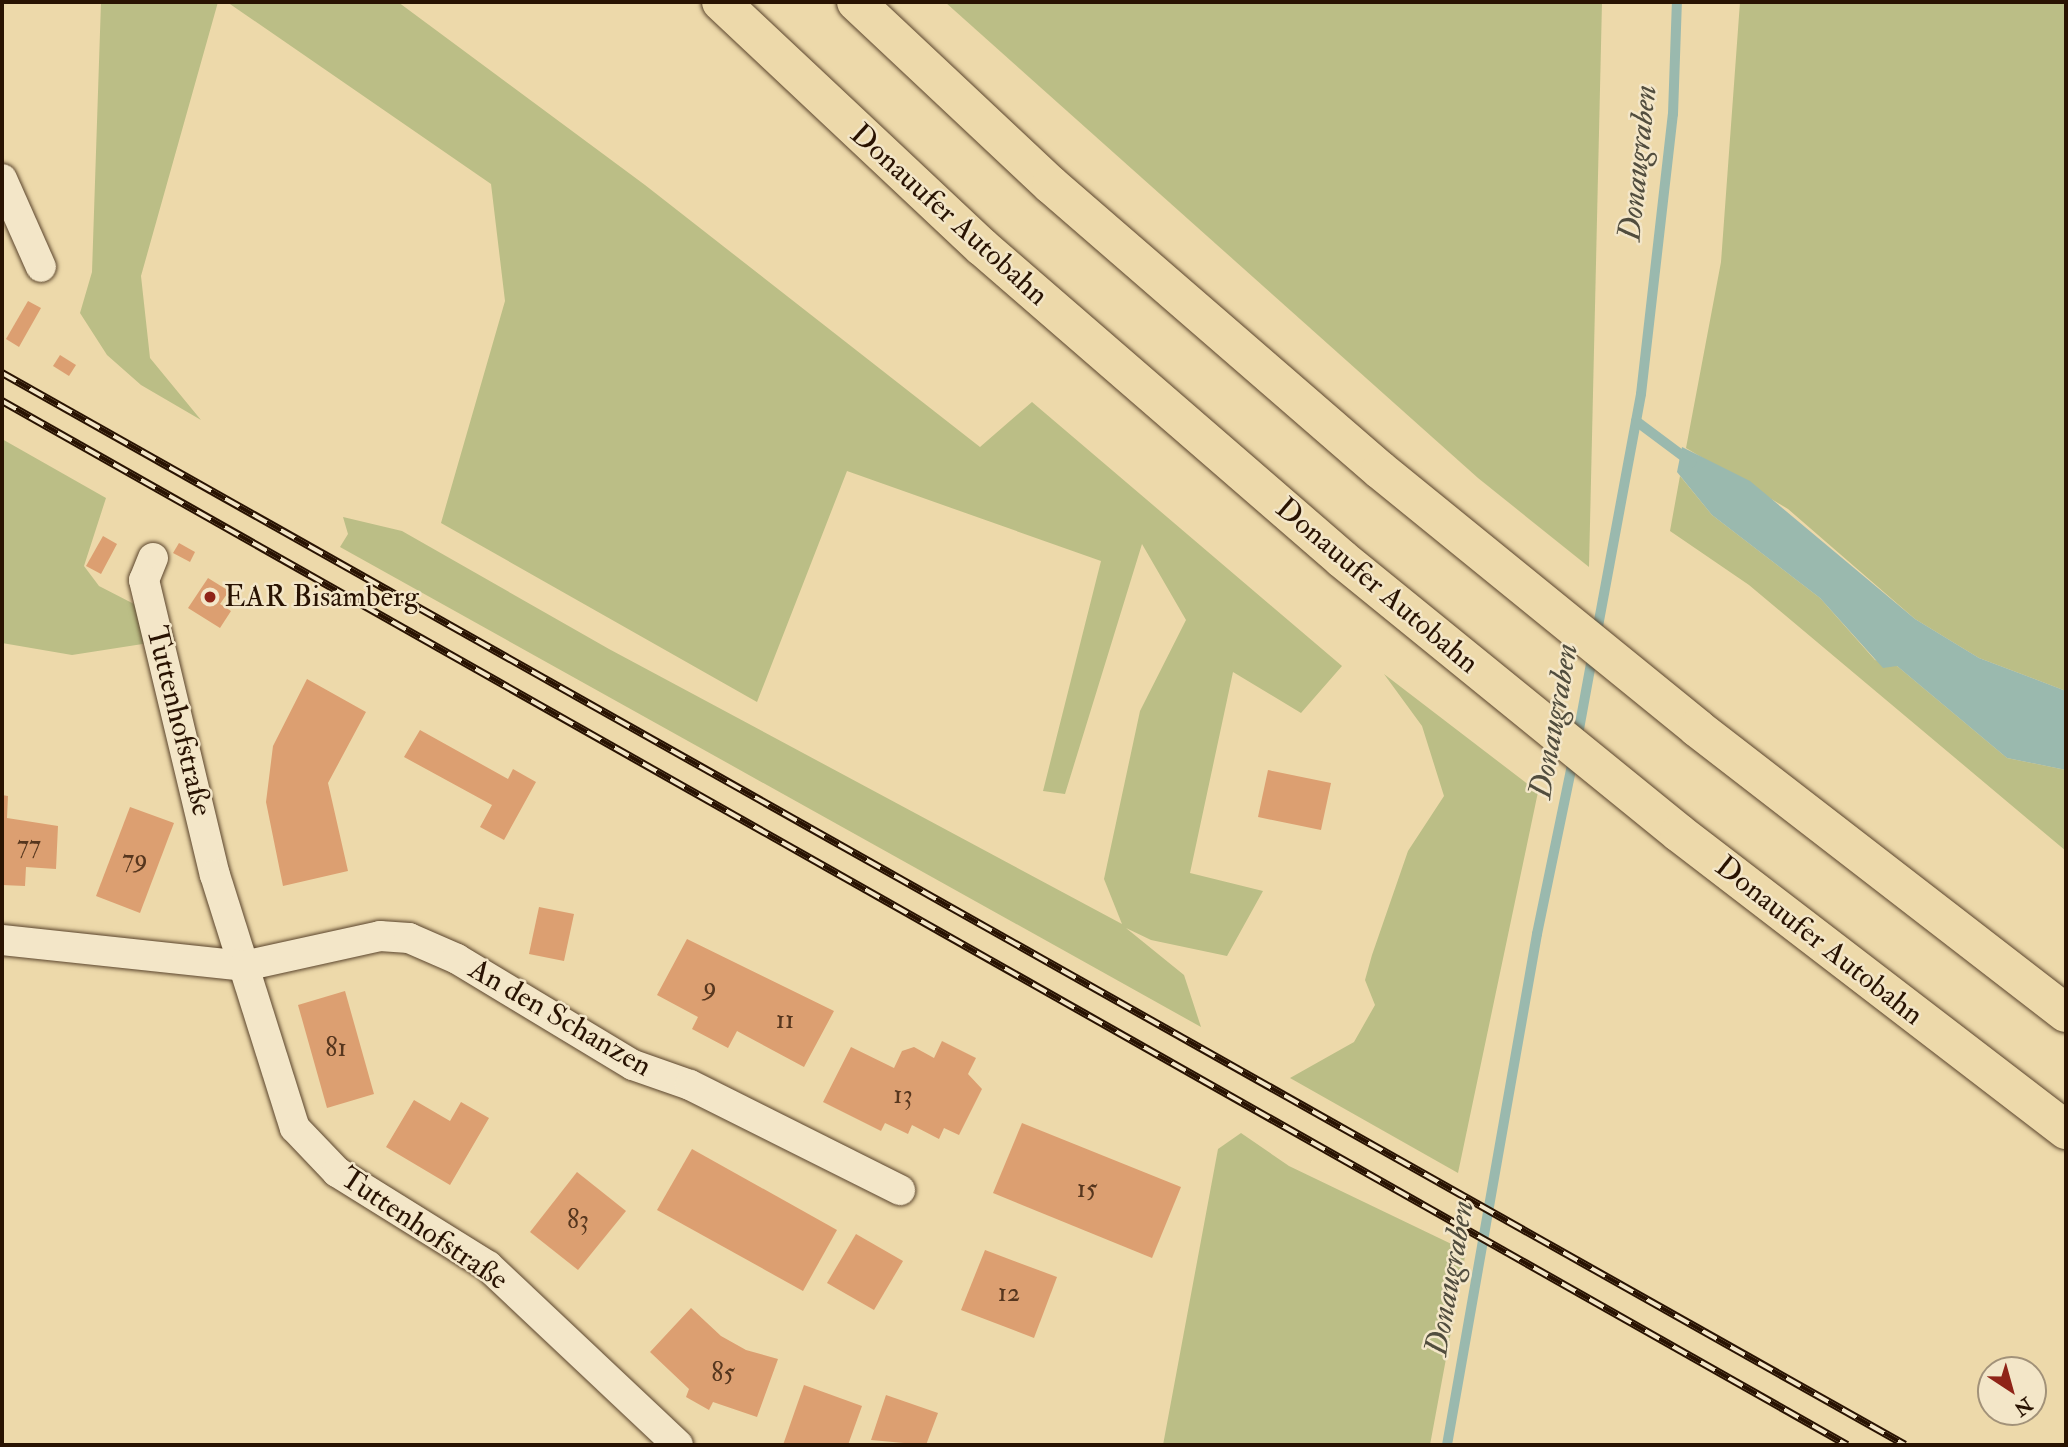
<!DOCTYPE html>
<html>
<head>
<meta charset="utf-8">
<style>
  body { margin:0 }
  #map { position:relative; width:2068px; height:1447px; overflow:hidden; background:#edd9aa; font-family:"IM FELL Double Pica",serif }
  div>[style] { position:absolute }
  .green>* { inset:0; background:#bbbe86 }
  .water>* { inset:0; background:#9ab9ae }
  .stream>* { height:10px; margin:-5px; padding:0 5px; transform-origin:5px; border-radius:5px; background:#9ab9ae }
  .building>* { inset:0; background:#dc9f71 }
  .roads { filter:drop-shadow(0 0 2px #5a442c) drop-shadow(0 0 2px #5a442c) }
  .minor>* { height:30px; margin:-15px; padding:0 15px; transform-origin:15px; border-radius:15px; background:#f3e6c8 }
  .motorway>* { height:38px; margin:-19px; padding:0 19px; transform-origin:19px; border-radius:19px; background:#edd9aa }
  .rail>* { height:8px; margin-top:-4px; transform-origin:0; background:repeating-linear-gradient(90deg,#f3e6c8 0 16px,#291302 0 32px); box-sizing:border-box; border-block:2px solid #291302 }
  .dots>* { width:19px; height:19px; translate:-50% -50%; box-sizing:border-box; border:4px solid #f3e6c8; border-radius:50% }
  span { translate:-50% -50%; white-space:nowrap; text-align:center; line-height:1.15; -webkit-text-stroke:5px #f3e6c8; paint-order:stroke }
  .number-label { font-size:26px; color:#56361e }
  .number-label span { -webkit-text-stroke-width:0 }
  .street-label { font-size:30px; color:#291302 }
  .poi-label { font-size:30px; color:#291302 }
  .left { translate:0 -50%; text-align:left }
  .water-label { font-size:32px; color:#514d3e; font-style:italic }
  .frame { position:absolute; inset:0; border:4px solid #291302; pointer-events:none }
  .north { position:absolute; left:1977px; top:1356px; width:70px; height:70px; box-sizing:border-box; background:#f3e6c8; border:2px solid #a29279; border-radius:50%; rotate:144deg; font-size:19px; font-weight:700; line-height:28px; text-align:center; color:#291302 }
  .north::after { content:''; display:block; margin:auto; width:24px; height:32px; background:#8f2418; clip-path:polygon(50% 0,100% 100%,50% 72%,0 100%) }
</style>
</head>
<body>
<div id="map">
  <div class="green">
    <i style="clip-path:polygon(101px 2px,218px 2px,141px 276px,150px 358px,201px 420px,141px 385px,107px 355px,80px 313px,92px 272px)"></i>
    <i style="clip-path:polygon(227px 2px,398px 2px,645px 185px,980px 447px,1032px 402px,1342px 666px,1301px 713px,1233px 672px,1190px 873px,1263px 891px,1227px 956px,1151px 940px,1126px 928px,1184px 975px,1201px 1027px,340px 547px,348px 534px,343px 517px,402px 531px,609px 649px,1122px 924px,1104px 879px,1140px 711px,1186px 620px,1142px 544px,1065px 794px,1043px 791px,1101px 561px,847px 471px,757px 702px,441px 523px,505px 301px,491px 184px)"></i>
    <i style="clip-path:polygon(945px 2px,1602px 2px,1589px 567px,1478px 478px)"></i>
    <i style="clip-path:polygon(1740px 2px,2066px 2px,2066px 691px,1979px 658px,1915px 619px,1788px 509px,1686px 448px,1721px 262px)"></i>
    <i style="clip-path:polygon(2px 439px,106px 498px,84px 566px,99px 586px,134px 604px,149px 643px,72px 655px,2px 643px)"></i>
    <i style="clip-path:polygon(1680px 476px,1712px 515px,1820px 598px,1875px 660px,1897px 666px,2007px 758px,2066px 770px,2066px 851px,1749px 585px,1670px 531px)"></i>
    <i style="clip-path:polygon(1384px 674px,1538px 792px,1458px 1173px,1290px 1078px,1354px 1042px,1375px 1005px,1365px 980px,1372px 955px,1408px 851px,1444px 796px,1422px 726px)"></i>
    <i style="clip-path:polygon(1241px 1133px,1289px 1166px,1466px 1251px,1430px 1445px,1163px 1445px,1218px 1149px)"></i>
  </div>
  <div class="water">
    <i style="clip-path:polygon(1682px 447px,1750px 481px,1915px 619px,1979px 658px,2066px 691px,2066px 770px,2007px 758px,1897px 666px,1883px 668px,1820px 598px,1712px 515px,1677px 472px)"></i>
  </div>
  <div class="stream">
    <i style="left:1636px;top:421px;width:69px;rotate:36.7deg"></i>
    <i style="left:1596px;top:637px;width:247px;rotate:-79.5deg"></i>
    <i style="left:1641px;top:394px;width:282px;rotate:-83.5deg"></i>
    <i style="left:1673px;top:114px;width:112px;rotate:-88deg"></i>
    <i style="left:1577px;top:740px;width:88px;rotate:-79.6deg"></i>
    <i style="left:1447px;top:1445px;width:519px;rotate:-80.01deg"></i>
    <i style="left:1537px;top:934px;width:182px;rotate:-78.3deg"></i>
  </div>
  <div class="building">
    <i style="clip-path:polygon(28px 301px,41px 308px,19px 347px,6px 339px)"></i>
    <i style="clip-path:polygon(60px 355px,76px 365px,69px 376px,53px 366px)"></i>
    <i style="clip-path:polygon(103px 536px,117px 544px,101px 574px,86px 566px)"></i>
    <i style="clip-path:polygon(179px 543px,195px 552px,190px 562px,173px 553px)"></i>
    <i style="clip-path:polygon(208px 578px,229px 591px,220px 604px,231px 611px,220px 628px,188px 608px)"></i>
    <i style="clip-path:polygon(307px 679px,366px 712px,328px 783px,348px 871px,283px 886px,266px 802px,273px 746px)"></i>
    <i style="clip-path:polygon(420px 730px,508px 779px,513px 769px,536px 782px,504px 840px,480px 827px,492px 805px,404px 757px)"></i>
    <i style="clip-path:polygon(1268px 770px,1331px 783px,1321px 830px,1258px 817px)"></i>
    <i style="clip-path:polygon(2px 795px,8px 796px,7px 818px,58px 826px,56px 869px,26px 867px,25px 886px,2px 885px)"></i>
    <i style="clip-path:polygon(130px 807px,174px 823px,140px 913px,96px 896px)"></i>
    <i style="clip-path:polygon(539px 907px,574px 914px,564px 961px,529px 954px)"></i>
    <i style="clip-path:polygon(687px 939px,834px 1011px,804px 1067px,737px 1031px,728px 1048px,692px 1029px,698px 1017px,657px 995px)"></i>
    <i style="clip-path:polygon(345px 991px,374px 1094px,327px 1108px,298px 1005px)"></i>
    <i style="clip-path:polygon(942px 1041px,976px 1058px,968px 1074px,982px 1089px,959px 1135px,944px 1128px,939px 1139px,912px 1125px,908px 1134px,885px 1123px,881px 1131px,823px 1102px,851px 1047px,894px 1068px,902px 1051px,914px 1047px,934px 1058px)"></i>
    <i style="clip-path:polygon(414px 1100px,450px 1121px,461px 1102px,489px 1118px,450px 1185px,386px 1147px)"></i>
    <i style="clip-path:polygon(1022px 1123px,1181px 1187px,1152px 1258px,993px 1193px)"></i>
    <i style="clip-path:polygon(692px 1149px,837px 1230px,803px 1291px,657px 1210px)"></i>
    <i style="clip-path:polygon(577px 1172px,626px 1211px,578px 1270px,530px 1232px)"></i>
    <i style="clip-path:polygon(856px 1234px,903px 1261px,874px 1310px,827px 1283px)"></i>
    <i style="clip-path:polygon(985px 1250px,1057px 1277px,1034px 1338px,961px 1310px)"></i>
    <i style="clip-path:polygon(691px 1308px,721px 1336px,746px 1350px,778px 1359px,757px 1417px,713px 1402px,709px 1410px,686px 1397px,689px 1389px,650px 1352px)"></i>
    <i style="clip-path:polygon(804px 1385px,862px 1406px,848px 1445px,783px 1445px)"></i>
    <i style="clip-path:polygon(886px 1395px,938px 1413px,926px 1445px,871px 1440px)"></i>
  </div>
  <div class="roads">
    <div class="minor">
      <i style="left:2px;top:179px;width:96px;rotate:66.1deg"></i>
      <i style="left:153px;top:558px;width:24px;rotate:112deg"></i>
      <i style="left:144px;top:580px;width:303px;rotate:76.5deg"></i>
      <i style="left:215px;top:875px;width:265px;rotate:72.5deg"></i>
      <i style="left:295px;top:1128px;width:61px;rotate:46.3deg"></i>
      <i style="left:337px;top:1172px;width:178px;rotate:31.9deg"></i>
      <i style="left:488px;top:1266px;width:261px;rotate:43.3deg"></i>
      <i style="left:2px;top:940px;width:243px;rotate:6.1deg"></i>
      <i style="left:244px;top:966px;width:139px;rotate:-12.4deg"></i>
      <i style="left:380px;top:936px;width:29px;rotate:4deg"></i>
      <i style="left:409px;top:938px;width:52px;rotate:23.6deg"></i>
      <i style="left:457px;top:959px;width:205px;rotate:31.1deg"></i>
      <i style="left:633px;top:1065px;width:60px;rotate:19.3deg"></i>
      <i style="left:690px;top:1085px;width:235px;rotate:26.6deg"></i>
    </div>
    <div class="motorway">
      <i style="left:721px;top:2px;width:358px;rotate:43.2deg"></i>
      <i style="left:982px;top:247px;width:476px;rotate:40.9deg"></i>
      <i style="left:1342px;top:559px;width:434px;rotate:39.1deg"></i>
      <i style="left:1679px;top:833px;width:488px;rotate:37.5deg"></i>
      <i style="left:856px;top:2px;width:267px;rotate:43.2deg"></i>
      <i style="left:1051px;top:185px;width:435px;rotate:40.9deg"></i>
      <i style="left:1380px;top:470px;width:409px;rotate:39.1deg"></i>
      <i style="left:1697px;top:728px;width:466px;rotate:37.7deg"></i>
    </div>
  </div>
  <div class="rail">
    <i style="left:2px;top:373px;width:2184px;rotate:29.39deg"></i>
    <i style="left:2px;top:401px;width:2120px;rotate:29.5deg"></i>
  </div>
  <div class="dots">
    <i style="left:210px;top:597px;background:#8f2418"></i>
  </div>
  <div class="number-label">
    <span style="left:29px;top:846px">77</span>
    <span style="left:135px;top:860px">79</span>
    <span style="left:710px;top:988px">9</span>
    <span style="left:785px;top:1021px">11</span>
    <span style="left:336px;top:1049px">81</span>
    <span style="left:903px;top:1096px">13</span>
    <span style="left:1087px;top:1190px">15</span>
    <span style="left:578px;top:1221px">83</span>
    <span style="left:1009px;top:1294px">12</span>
    <span style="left:723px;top:1374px">85</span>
  </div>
  <div class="street-label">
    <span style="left:949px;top:215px;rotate:42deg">Donauufer Autobahn</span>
    <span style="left:1377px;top:586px;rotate:40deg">Donauufer Autobahn</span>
    <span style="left:179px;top:721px;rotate:76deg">Tuttenhofstraße</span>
    <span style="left:1819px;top:941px;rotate:38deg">Donauufer Autobahn</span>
    <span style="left:560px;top:1018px;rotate:30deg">An den Schanzen</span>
    <span style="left:424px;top:1229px;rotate:34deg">Tuttenhofstraße</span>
  </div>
  <div class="poi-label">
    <span class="left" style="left:224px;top:597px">EAR Bisamberg</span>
  </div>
  <div class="water-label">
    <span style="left:1638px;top:163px;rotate:-84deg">Donaugraben</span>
    <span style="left:1554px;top:721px;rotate:-80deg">Donaugraben</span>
    <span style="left:1450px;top:1278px;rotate:-80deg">Donaugraben</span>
  </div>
  <div class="frame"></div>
  <div class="north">N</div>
</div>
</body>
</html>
